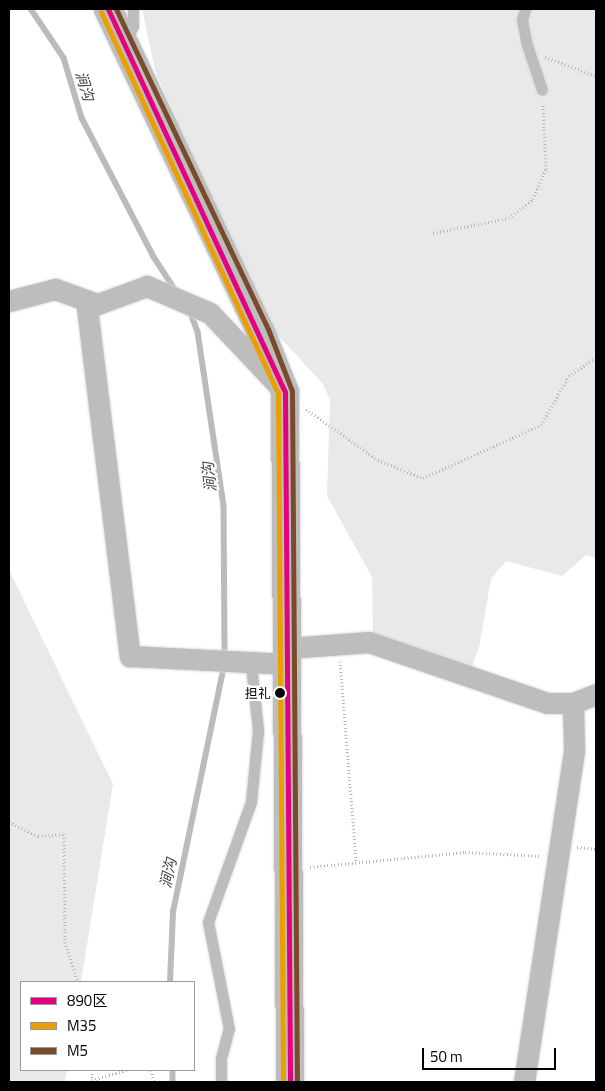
<!DOCTYPE html>
<html>
<head>
<meta charset="utf-8">
<style>
  body { margin:0 }
  #map { position:relative; width:605px; height:1091px; overflow:hidden; background:#fff; font-family:"Titillium Web","Noto Sans SC",sans-serif }
  div>[style] { position:absolute }
  .green>* { inset:0; background:#e9e9e9 }
  .stream>* { height:5.5px; margin:-2.75px; padding:0 2.75px; transform-origin:2.75px; border-radius:2.75px; background:#bbb }
  .path>* { height:3px; margin-top:-1.5px; transform-origin:0; background:repeating-linear-gradient(90deg,#b8b8b8 0 1px,transparent 0 3.5px) }
  .roads { filter:drop-shadow(0 0 1px #dbdbdb) drop-shadow(0 0 1px #dbdbdb) }
  .lane>* { height:11px; margin:-5.5px; padding:0 5.5px; transform-origin:5.5px; border-radius:5.5px; background:#bdbdbd }
  .street>* { height:21px; margin:-10.5px; padding:0 10.5px; transform-origin:10.5px; border-radius:10.5px; background:#bdbdbd }
  .highway>* { height:28px; margin:-14px; padding:0 14px; transform-origin:14px; border-radius:14px; background:#bdbdbd }
  .bus-1>* { height:5px; margin:-2.5px; padding:0 2.5px; transform-origin:2.5px; border-radius:2.5px; background:#e5007d }
  .bus-2>* { height:5px; margin:-2.5px; padding:0 2.5px; transform-origin:2.5px; border-radius:2.5px; background:#eb9e00 }
  .bus-3>* { height:5px; margin:-2.5px; padding:0 2.5px; transform-origin:2.5px; border-radius:2.5px; background:#7a4b2a }
  .dots>* { width:14px; height:14px; translate:-50% -50%; box-sizing:border-box; border:2px solid #fff; border-radius:50% }
  span { translate:-50% -50%; white-space:nowrap; text-align:center; line-height:1.15; -webkit-text-stroke:4.5px #fff; paint-order:stroke }
  .bus-label { font-size:13px; color:#000 }
  .right { translate:-100% -50%; text-align:right }
  .water-label { font-size:15px; color:#3f3f3f; font-style:italic }
  .frame { position:absolute; inset:0; border:10px solid #000; pointer-events:none }
  .legend { position:absolute; left:20px; top:981px; width:175px; height:90px; box-sizing:border-box; background:#fff; border:1px solid #999; margin:0; padding:6px 9px; list-style:none; font-size:15px; color:#000 }
  .legend li { display:flex; align-items:center; gap:10px; height:25px }
  .legend b { width:25px; border:1px solid #999 }
  .scale { position:absolute; left:422px; top:1048px; width:134px; height:22px; box-sizing:border-box; border:2px solid #000; border-top:0; padding-left:6px; font-size:15px; line-height:18px; white-space:nowrap; color:#000; -webkit-text-stroke:4px #fff; paint-order:stroke }
</style>
</head>
<body>
<div id="map">
  <div class="green">
    <i style="clip-path:polygon(142px 9px,596px 9px,596px 558px,586px 555px,562px 576px,506px 561px,491px 579px,479px 648px,469px 674px,373px 636px,372px 577px,327px 496px,330px 400px,323px 384px,275px 332px,249px 293px,155px 70px)"></i>
    <i style="clip-path:polygon(9px 570px,113px 784px,81px 982px,21px 982px,21px 1070px,67px 1070px,65px 1082px,9px 1082px)"></i>
  </div>
  <div class="stream">
    <i style="left:31px;top:9px;width:59px;rotate:56deg"></i>
    <i style="left:64px;top:58px;width:63px;rotate:73.3deg"></i>
    <i style="left:82px;top:118px;width:157px;rotate:62.6deg"></i>
    <i style="left:154px;top:257px;width:38px;rotate:57deg"></i>
    <i style="left:190px;top:311px;width:22px;rotate:69deg"></i>
    <i style="left:198px;top:332px;width:175px;rotate:81.5deg"></i>
    <i style="left:224px;top:505px;width:151px;rotate:89.6deg"></i>
    <i style="left:170px;top:982px;width:70px;rotate:-87.5deg"></i>
    <i style="left:173px;top:912px;width:252px;rotate:-78.3deg"></i>
    <i style="left:173px;top:1070px;width:12px;rotate:90deg"></i>
  </div>
  <div class="path">
    <i style="left:545px;top:57px;width:54px;rotate:20.4deg"></i>
    <i style="left:433px;top:233px;width:77px;rotate:-11.2deg"></i>
    <i style="left:509px;top:218px;width:31px;rotate:-38deg"></i>
    <i style="left:533px;top:199px;width:33px;rotate:-67deg"></i>
    <i style="left:546px;top:169px;width:66px;rotate:-92.6deg"></i>
    <i style="left:306px;top:409px;width:88px;rotate:35.3deg"></i>
    <i style="left:378px;top:460px;width:48px;rotate:21.8deg"></i>
    <i style="left:423px;top:478px;width:129px;rotate:-24.2deg"></i>
    <i style="left:541px;top:425px;width:56px;rotate:-60.3deg"></i>
    <i style="left:569px;top:376px;width:32px;rotate:-34deg"></i>
    <i style="left:340px;top:661px;width:201px;rotate:85.4deg"></i>
    <i style="left:9px;top:822px;width:32px;rotate:26deg"></i>
    <i style="left:38px;top:836px;width:26px;rotate:-4deg"></i>
    <i style="left:64px;top:834px;width:108px;rotate:89.5deg"></i>
    <i style="left:65px;top:942px;width:42px;rotate:72deg"></i>
    <i style="left:577px;top:847px;width:19px;rotate:6deg"></i>
    <i style="left:310px;top:867px;width:156px;rotate:-5.5deg"></i>
    <i style="left:465px;top:852px;width:76px;rotate:3deg"></i>
    <i style="left:92px;top:1070px;width:10px;rotate:90deg"></i>
    <i style="left:92px;top:1080px;width:36px;rotate:-16deg"></i>
    <i style="left:151px;top:1070px;width:12px;rotate:76deg"></i>
  </div>
  <div class="roads">
    <div class="lane">
      <i style="left:525px;top:9px;width:11px;rotate:105deg"></i>
      <i style="left:522px;top:20px;width:25px;rotate:79deg"></i>
      <i style="left:527px;top:45px;width:47px;rotate:71.6deg"></i>
      <i style="left:125px;top:41px;width:17px;rotate:-62deg"></i>
      <i style="left:133px;top:26px;width:17px;rotate:-90deg"></i>
      <i style="left:221px;top:1082px;width:24px;rotate:-90deg"></i>
      <i style="left:221px;top:1058px;width:30px;rotate:-75deg"></i>
      <i style="left:229px;top:1029px;width:109px;rotate:-101.1deg"></i>
      <i style="left:208px;top:922px;width:127px;rotate:-70.3deg"></i>
      <i style="left:251px;top:802px;width:72px;rotate:-84.4deg"></i>
      <i style="left:258px;top:730px;width:65px;rotate:-96.1deg"></i>
    </div>
    <div class="street">
      <i style="left:9px;top:301px;width:48px;rotate:-14.6deg"></i>
      <i style="left:55px;top:289px;width:45px;rotate:19.7deg"></i>
      <i style="left:279px;top:386px;width:100px;rotate:-133.4deg"></i>
      <i style="left:210px;top:313px;width:69px;rotate:-156.8deg"></i>
      <i style="left:147px;top:286px;width:64px;rotate:159.9deg"></i>
      <i style="left:87px;top:308px;width:351px;rotate:83deg"></i>
      <i style="left:130px;top:656px;width:158px;rotate:2.9deg"></i>
      <i style="left:289px;top:648px;width:80px;rotate:-4.3deg"></i>
      <i style="left:369px;top:642px;width:188px;rotate:18.9deg"></i>
      <i style="left:547px;top:703px;width:26px"></i>
      <i style="left:573px;top:703px;width:25px;rotate:-21deg"></i>
      <i style="left:524px;top:1082px;width:336px;rotate:-81.4deg"></i>
      <i style="left:574px;top:750px;width:47px;rotate:-91.2deg"></i>
    </div>
    <div class="highway">
      <i style="left:108px;top:9px;width:357px;rotate:64.7deg"></i>
      <i style="left:261px;top:332px;width:65px;rotate:68.2deg"></i>
      <i style="left:285px;top:392px;width:690px;rotate:89.58deg"></i>
    </div>
  </div>
  <div class="bus-1">
    <i style="left:108px;top:9px;width:422px;rotate:65.2deg"></i>
    <i style="left:285px;top:392px;width:690px;rotate:89.58deg"></i>
  </div>
  <div class="bus-2">
    <i style="left:101px;top:12px;width:420px;rotate:65.1deg"></i>
    <i style="left:278px;top:393px;width:689px;rotate:89.58deg"></i>
  </div>
  <div class="bus-3">
    <i style="left:116px;top:9px;width:354px;rotate:64.6deg"></i>
    <i style="left:268px;top:329px;width:66px;rotate:68.8deg"></i>
    <i style="left:292px;top:391px;width:691px;rotate:89.59deg"></i>
  </div>
  <div class="dots">
    <i style="left:280px;top:693px;background:#000"></i>
  </div>
  <div class="bus-label">
    <span class="right" style="left:271px;top:693px">担礼</span>
  </div>
  <div class="water-label">
    <span style="left:85px;top:86px;rotate:73deg">涧沟</span>
    <span style="left:209px;top:477px;rotate:-96deg">涧沟</span>
    <span style="left:168px;top:873px;rotate:-78deg">涧沟</span>
  </div>
  <div class="frame"></div>
  <ul class="legend">
  <li><b style="height:6px;background:#e5007d"></b>890区</li>
  <li><b style="height:6px;background:#eb9e00"></b>M35</li>
  <li><b style="height:6px;background:#7a4b2a"></b>M5</li>
  </ul>
  <div class="scale">50 m</div>
</div>
</body>
</html>
